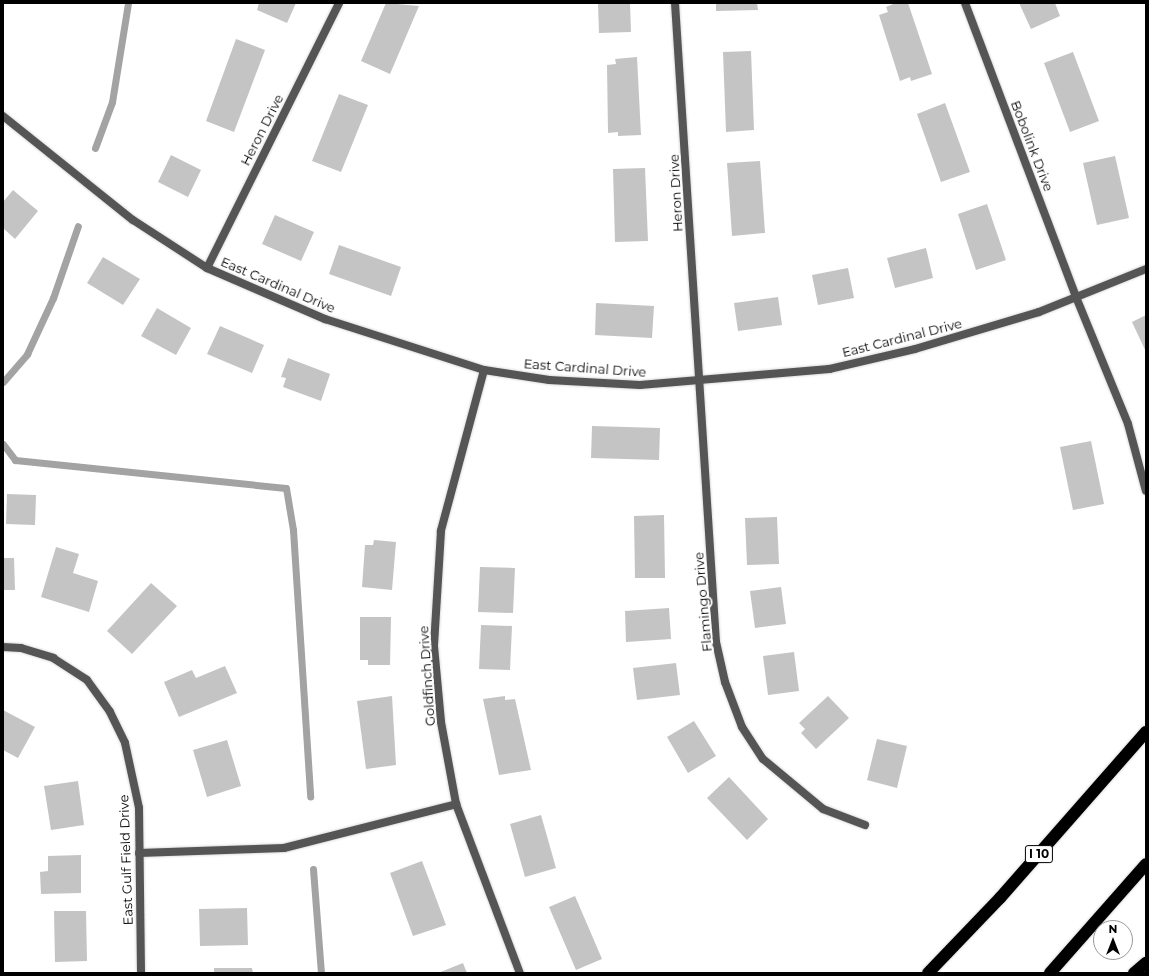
<!DOCTYPE html>
<html>
<head>
<meta charset="utf-8">
<style>
  body { margin:0 }
  #map { position:relative; width:1149px; height:976px; overflow:hidden; background:#fff; font-family:Montserrat,sans-serif }
  div>[style] { position:absolute }
  .stream>* { height:7px; margin:-3.5px; padding:0 3.5px; transform-origin:3.5px; border-radius:3.5px; background:#a3a3a3 }
  .building>* { inset:0; background:#c4c4c4 }
  .roads { filter:drop-shadow(0 0 1px #dbdbdb) drop-shadow(0 0 1px #dbdbdb) }
  .service>* { height:8px; margin:-4px; padding:0 4px; transform-origin:4px; border-radius:4px; background:#555 }
  .minor>* { height:8px; margin:-4px; padding:0 4px; transform-origin:4px; border-radius:4px; background:#555 }
  .motorway>* { height:12px; margin:-6px; padding:0 6px; transform-origin:6px; border-radius:6px; background:#000 }
  span { translate:-50% -50%; white-space:nowrap; text-align:center; line-height:1.15; -webkit-text-stroke:4px #fff; paint-order:stroke }
  .shield-label span { padding:1px 3px; background:#fff; border:1px solid; border-radius:3px; -webkit-text-stroke-width:0 }
  .shield-label { font-size:12px; color:#000; font-weight:700 }
  .street-label { font-size:13px; color:#000 }
  .frame { position:absolute; inset:0; border:4px solid #000; pointer-events:none }
  .north { position:absolute; left:1093px; top:920px; width:40px; height:40px; box-sizing:border-box; background:#fff; border:1px solid #999; border-radius:50%; rotate:0deg; font-size:11px; font-weight:700; line-height:16px; text-align:center; color:#000 }
  .north::after { content:''; display:block; margin:auto; width:14px; height:18px; background:#000; clip-path:polygon(50% 0,100% 100%,50% 72%,0 100%) }
</style>
</head>
<body>
<div id="map">
  <div class="stream">
    <i style="left:95px;top:148px;width:49px;rotate:-69.7deg"></i>
    <i style="left:112px;top:102px;width:100px;rotate:-80.8deg"></i>
    <i style="left:3px;top:382px;width:37px;rotate:-49deg"></i>
    <i style="left:27px;top:354px;width:62px;rotate:-65.1deg"></i>
    <i style="left:53px;top:298px;width:76px;rotate:-70.9deg"></i>
    <i style="left:3px;top:444px;width:20px;rotate:53deg"></i>
    <i style="left:15px;top:460px;width:272px;rotate:5.9deg"></i>
    <i style="left:286px;top:488px;width:43px;rotate:80.5deg"></i>
    <i style="left:293px;top:530px;width:267px;rotate:86.3deg"></i>
    <i style="left:313px;top:869px;width:104px;rotate:85.6deg"></i>
  </div>
  <div class="building">
    <i style="clip-path:polygon(259px 3px,296px 3px,287px 23px,257px 10px)"></i>
    <i style="clip-path:polygon(386px 3px,419px 6px,390px 74px,361px 61px)"></i>
    <i style="clip-path:polygon(598px 3px,630px 3px,631px 32px,599px 33px)"></i>
    <i style="clip-path:polygon(716px 3px,757px 3px,758px 10px,716px 11px)"></i>
    <i style="clip-path:polygon(896px 3px,908px 3px,932px 74px,911px 81px,910px 77px,900px 81px,879px 15px,888px 12px,886px 7px)"></i>
    <i style="clip-path:polygon(1019px 3px,1055px 3px,1060px 16px,1031px 29px)"></i>
    <i style="clip-path:polygon(236px 39px,265px 50px,234px 132px,206px 121px)"></i>
    <i style="clip-path:polygon(751px 51px,754px 130px,726px 132px,723px 52px)"></i>
    <i style="clip-path:polygon(1073px 52px,1099px 121px,1070px 132px,1044px 63px)"></i>
    <i style="clip-path:polygon(637px 57px,641px 135px,618px 136px,618px 132px,608px 133px,607px 65px,616px 64px,615px 59px)"></i>
    <i style="clip-path:polygon(339px 94px,368px 105px,341px 172px,312px 161px)"></i>
    <i style="clip-path:polygon(945px 103px,970px 172px,941px 182px,917px 114px)"></i>
    <i style="clip-path:polygon(171px 155px,201px 170px,188px 197px,158px 182px)"></i>
    <i style="clip-path:polygon(1115px 156px,1129px 218px,1097px 225px,1083px 163px)"></i>
    <i style="clip-path:polygon(760px 161px,765px 233px,732px 236px,727px 163px)"></i>
    <i style="clip-path:polygon(645px 168px,648px 241px,615px 242px,613px 169px)"></i>
    <i style="clip-path:polygon(13px 190px,38px 211px,15px 239px,3px 228px,3px 202px)"></i>
    <i style="clip-path:polygon(987px 204px,1006px 260px,976px 270px,958px 214px)"></i>
    <i style="clip-path:polygon(275px 215px,314px 232px,301px 261px,262px 244px)"></i>
    <i style="clip-path:polygon(339px 245px,401px 267px,391px 296px,329px 274px)"></i>
    <i style="clip-path:polygon(926px 248px,933px 278px,895px 288px,887px 258px)"></i>
    <i style="clip-path:polygon(103px 257px,140px 279px,123px 305px,87px 283px)"></i>
    <i style="clip-path:polygon(848px 268px,854px 298px,818px 305px,812px 275px)"></i>
    <i style="clip-path:polygon(778px 297px,782px 325px,738px 331px,734px 303px)"></i>
    <i style="clip-path:polygon(596px 303px,654px 306px,652px 338px,595px 335px)"></i>
    <i style="clip-path:polygon(157px 308px,191px 328px,176px 355px,141px 336px)"></i>
    <i style="clip-path:polygon(1146px 315px,1146px 352px,1132px 322px)"></i>
    <i style="clip-path:polygon(220px 326px,264px 345px,252px 373px,207px 354px)"></i>
    <i style="clip-path:polygon(288px 358px,330px 374px,321px 401px,283px 387px,286px 378px,281px 377px)"></i>
    <i style="clip-path:polygon(592px 426px,660px 428px,659px 460px,591px 458px)"></i>
    <i style="clip-path:polygon(1091px 441px,1104px 504px,1073px 510px,1060px 447px)"></i>
    <i style="clip-path:polygon(7px 494px,36px 495px,35px 525px,6px 524px)"></i>
    <i style="clip-path:polygon(664px 515px,665px 578px,635px 578px,634px 516px)"></i>
    <i style="clip-path:polygon(777px 517px,779px 564px,747px 565px,745px 518px)"></i>
    <i style="clip-path:polygon(374px 540px,396px 542px,392px 590px,362px 587px,365px 545px,373px 545px)"></i>
    <i style="clip-path:polygon(56px 547px,79px 554px,73px 573px,98px 581px,89px 612px,41px 597px)"></i>
    <i style="clip-path:polygon(3px 558px,14px 558px,15px 590px,3px 590px)"></i>
    <i style="clip-path:polygon(480px 567px,515px 568px,513px 613px,478px 612px)"></i>
    <i style="clip-path:polygon(151px 583px,177px 606px,132px 654px,107px 631px)"></i>
    <i style="clip-path:polygon(781px 587px,786px 624px,755px 628px,750px 591px)"></i>
    <i style="clip-path:polygon(669px 608px,671px 639px,626px 642px,625px 611px)"></i>
    <i style="clip-path:polygon(360px 617px,391px 617px,390px 665px,368px 665px,368px 660px,360px 660px)"></i>
    <i style="clip-path:polygon(481px 625px,512px 626px,510px 670px,479px 669px)"></i>
    <i style="clip-path:polygon(794px 652px,799px 691px,768px 695px,763px 656px)"></i>
    <i style="clip-path:polygon(676px 663px,680px 695px,637px 700px,633px 668px)"></i>
    <i style="clip-path:polygon(225px 666px,237px 693px,179px 717px,164px 682px,192px 670px,196px 678px)"></i>
    <i style="clip-path:polygon(392px 696px,396px 765px,366px 769px,357px 701px)"></i>
    <i style="clip-path:polygon(505px 696px,505px 700px,515px 699px,531px 770px,499px 775px,483px 699px)"></i>
    <i style="clip-path:polygon(828px 696px,849px 718px,816px 749px,801px 733px,805px 729px,799px 723px)"></i>
    <i style="clip-path:polygon(3px 710px,35px 727px,18px 758px,3px 750px)"></i>
    <i style="clip-path:polygon(694px 721px,716px 756px,688px 773px,667px 737px)"></i>
    <i style="clip-path:polygon(877px 739px,907px 746px,897px 788px,867px 780px)"></i>
    <i style="clip-path:polygon(227px 740px,241px 786px,207px 797px,193px 750px)"></i>
    <i style="clip-path:polygon(729px 777px,768px 819px,747px 840px,707px 798px)"></i>
    <i style="clip-path:polygon(78px 781px,84px 825px,51px 830px,44px 786px)"></i>
    <i style="clip-path:polygon(541px 815px,556px 868px,525px 877px,510px 824px)"></i>
    <i style="clip-path:polygon(81px 855px,81px 893px,41px 894px,40px 872px,48px 871px,48px 856px)"></i>
    <i style="clip-path:polygon(422px 861px,446px 925px,413px 936px,390px 873px)"></i>
    <i style="clip-path:polygon(575px 896px,602px 959px,576px 970px,549px 907px)"></i>
    <i style="clip-path:polygon(247px 908px,248px 945px,200px 946px,199px 909px)"></i>
    <i style="clip-path:polygon(54px 911px,86px 911px,87px 961px,55px 962px)"></i>
    <i style="clip-path:polygon(463px 963px,467px 973px,438px 973px)"></i>
    <i style="clip-path:polygon(214px 968px,252px 968px,253px 973px,214px 973px)"></i>
  </div>
  <div class="roads">
    <div class="service">
      <i style="left:139px;top:853px;width:145px;rotate:-2deg"></i>
      <i style="left:284px;top:848px;width:178px;rotate:-14.3deg"></i>
    </div>
    <div class="minor">
      <i style="left:675px;top:3px;width:640px;rotate:86.33deg"></i>
      <i style="left:716px;top:642px;width:41px;rotate:77.3deg"></i>
      <i style="left:725px;top:682px;width:48px;rotate:69.3deg"></i>
      <i style="left:742px;top:727px;width:38px;rotate:57deg"></i>
      <i style="left:763px;top:759px;width:78px;rotate:39.8deg"></i>
      <i style="left:823px;top:809px;width:45px;rotate:20.9deg"></i>
      <i style="left:965px;top:3px;width:314px;rotate:69.3deg"></i>
      <i style="left:1076px;top:297px;width:137px;rotate:67.7deg"></i>
      <i style="left:1128px;top:424px;width:69px;rotate:75deg"></i>
      <i style="left:3px;top:116px;width:166px;rotate:38.7deg"></i>
      <i style="left:133px;top:220px;width:88px;rotate:33deg"></i>
      <i style="left:207px;top:268px;width:129px;rotate:23.4deg"></i>
      <i style="left:325px;top:319px;width:167px;rotate:17.8deg"></i>
      <i style="left:484px;top:370px;width:66px;rotate:8.7deg"></i>
      <i style="left:549px;top:380px;width:91px;rotate:3.1deg"></i>
      <i style="left:640px;top:385px;width:190px;rotate:-4.8deg"></i>
      <i style="left:829px;top:369px;width:88px;rotate:-13.1deg"></i>
      <i style="left:915px;top:349px;width:129px;rotate:-16.6deg"></i>
      <i style="left:1039px;top:312px;width:115px;rotate:-21.9deg"></i>
      <i style="left:207px;top:268px;width:296px;rotate:-63.5deg"></i>
      <i style="left:484px;top:370px;width:167px;rotate:105deg"></i>
      <i style="left:441px;top:531px;width:115px;rotate:93.5deg"></i>
      <i style="left:434px;top:646px;width:76px;rotate:84.7deg"></i>
      <i style="left:441px;top:722px;width:83px;rotate:79.6deg"></i>
      <i style="left:456px;top:804px;width:181px;rotate:69.3deg"></i>
      <i style="left:3px;top:647px;width:18px;rotate:3deg"></i>
      <i style="left:21px;top:648px;width:34px;rotate:17deg"></i>
      <i style="left:53px;top:658px;width:40px;rotate:32.9deg"></i>
      <i style="left:87px;top:680px;width:39px;rotate:54deg"></i>
      <i style="left:110px;top:712px;width:34px;rotate:64deg"></i>
      <i style="left:125px;top:743px;width:66px;rotate:77.8deg"></i>
      <i style="left:139px;top:808px;width:165px;rotate:89.3deg"></i>
    </div>
    <div class="motorway">
      <i style="left:928px;top:973px;width:104px;rotate:-46.2deg"></i>
      <i style="left:1000px;top:898px;width:221px;rotate:-48.7deg"></i>
      <i style="left:1050px;top:973px;width:145px;rotate:-48.6deg"></i>
      <i style="left:1134px;top:973px;width:16px;rotate:-40deg"></i>
    </div>
  </div>
  <div class="shield-label">
    <span style="left:1039px;top:854px">I 10</span>
  </div>
  <div class="street-label">
    <span style="left:262px;top:130px;rotate:-63deg">Heron Drive</span>
    <span style="left:1032px;top:146px;rotate:69deg">Bobolink Drive</span>
    <span style="left:676px;top:193px;rotate:-93deg">Heron Drive</span>
    <span style="left:278px;top:285px;rotate:23deg">East Cardinal Drive</span>
    <span style="left:902px;top:338px;rotate:-14deg">East Cardinal Drive</span>
    <span style="left:585px;top:368px;rotate:4deg">East Cardinal Drive</span>
    <span style="left:703px;top:602px;rotate:-95deg">Flamingo Drive</span>
    <span style="left:427px;top:676px;rotate:-94deg">Goldfinch Drive</span>
    <span style="left:126px;top:860px;rotate:-92deg">East Gulf Field Drive</span>
  </div>
  <div class="frame"></div>
  <div class="north">N</div>
</div>
</body>
</html>
